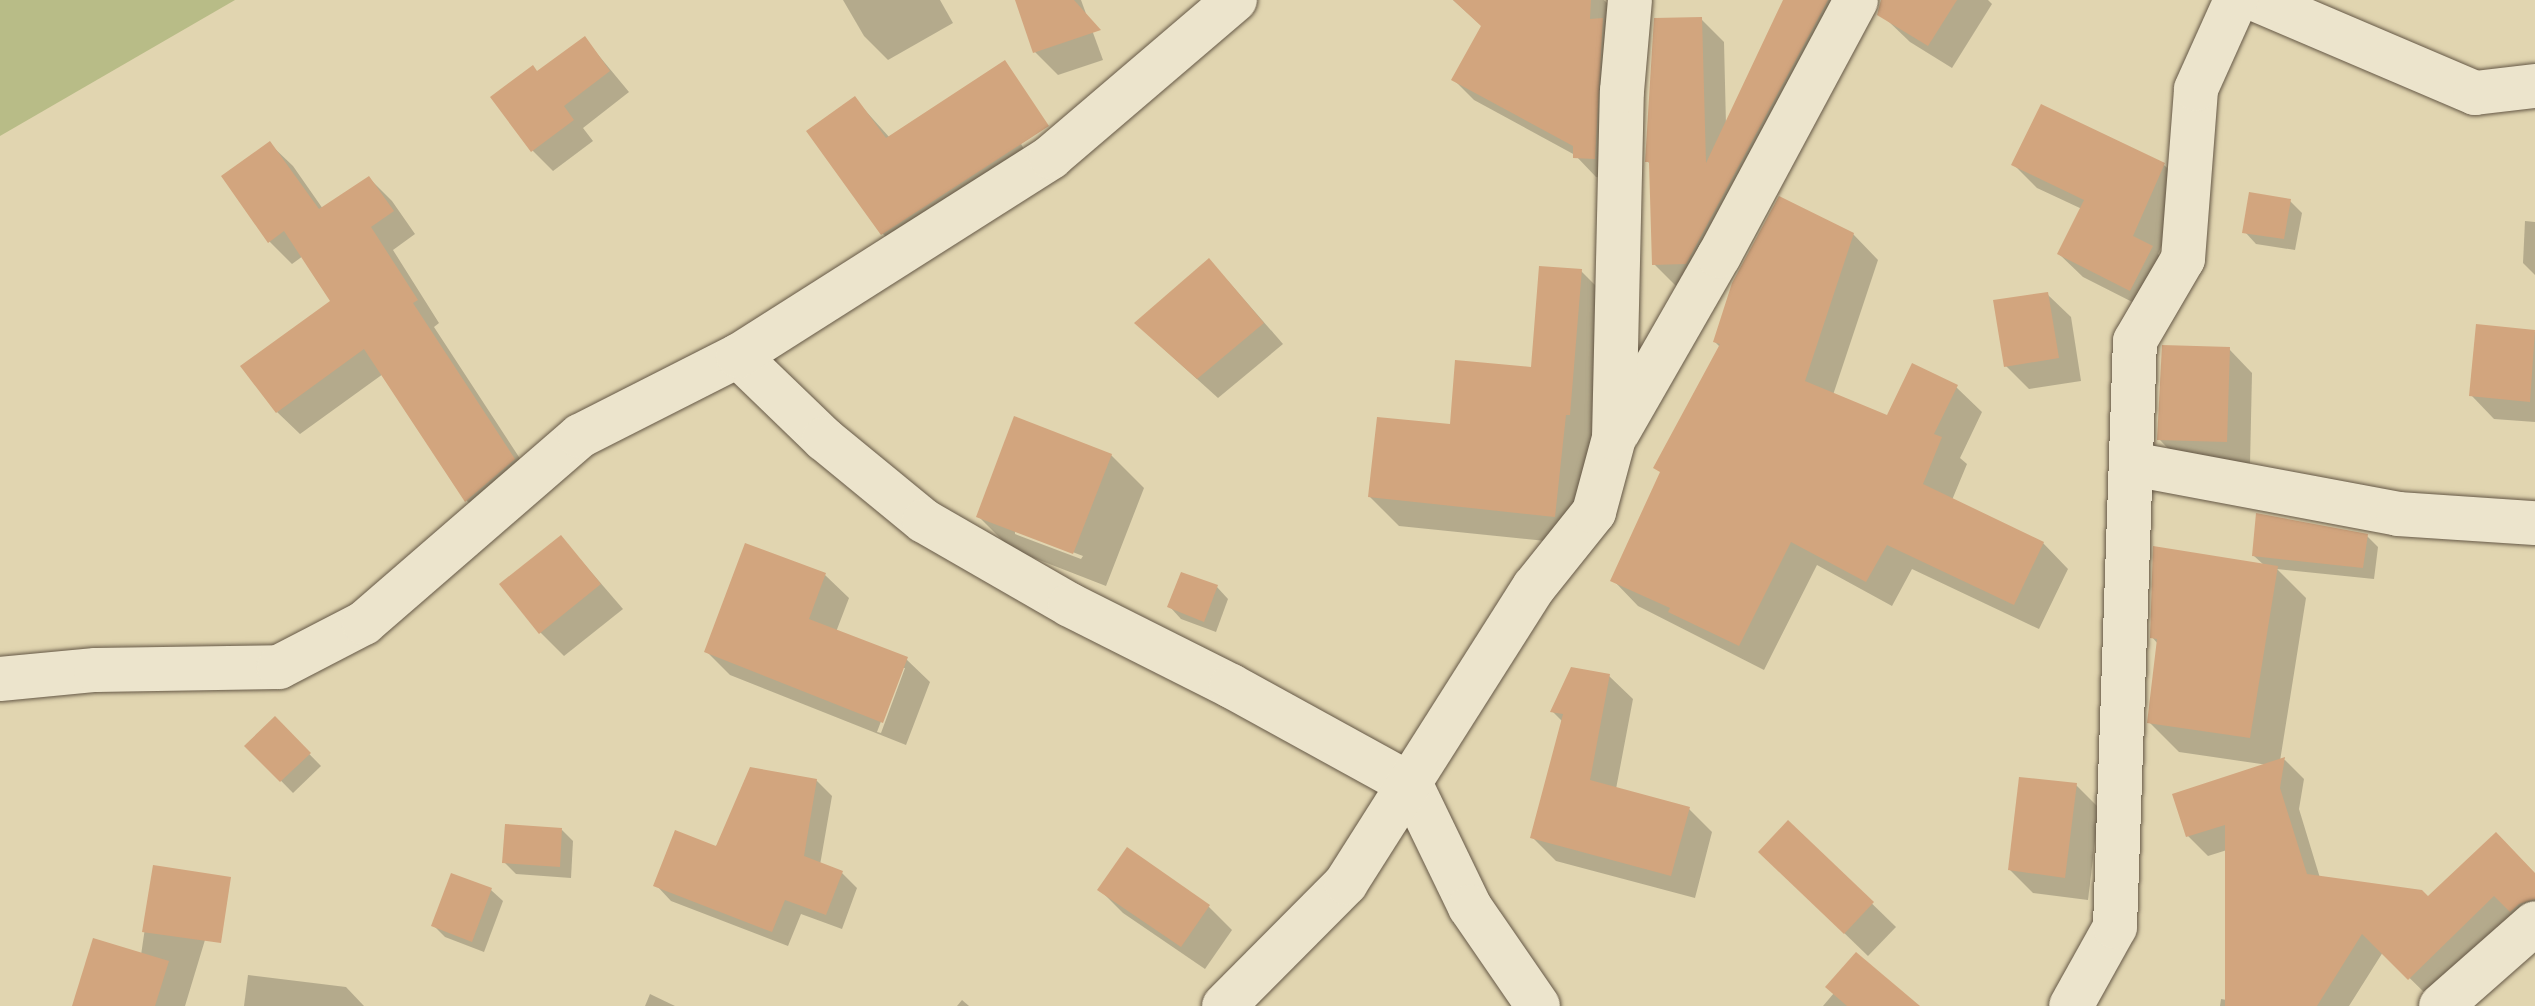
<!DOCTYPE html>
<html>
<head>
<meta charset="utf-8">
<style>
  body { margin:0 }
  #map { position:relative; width:2535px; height:1006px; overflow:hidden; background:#e1d5b0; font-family:"IM FELL Double Pica",serif }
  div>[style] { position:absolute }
  .green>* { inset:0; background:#b8bc87 }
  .shadow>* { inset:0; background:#0003 }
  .building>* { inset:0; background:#d2a57e }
  .roads { filter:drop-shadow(0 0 2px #655846) drop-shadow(0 0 2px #655846) }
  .minor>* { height:44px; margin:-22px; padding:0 22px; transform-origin:22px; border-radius:22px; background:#ece4cc }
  span { translate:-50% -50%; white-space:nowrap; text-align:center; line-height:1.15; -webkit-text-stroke:6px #ece4cc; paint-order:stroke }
</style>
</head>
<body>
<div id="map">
  <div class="green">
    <i style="clip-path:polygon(0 0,235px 0,0 136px)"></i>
  </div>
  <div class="shadow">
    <i style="clip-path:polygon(843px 0,940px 0,953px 23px,888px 60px,864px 36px)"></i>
    <i style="clip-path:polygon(1017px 0,1081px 0,1103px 60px,1058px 75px,1035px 52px)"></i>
    <i style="clip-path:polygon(1453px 0,1604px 0,1612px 8px,1615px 179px,1596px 177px,1575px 155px,1474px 100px,1453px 79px,1483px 27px)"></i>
    <i style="clip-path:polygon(1785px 0,1837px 0,1677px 287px,1654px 264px,1651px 165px,1647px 161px,1701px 19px,1724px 42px,1726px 125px)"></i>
    <i style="clip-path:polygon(1898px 0,1988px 0,1992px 4px,1952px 68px,1910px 42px,1886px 19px)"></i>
    <i style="clip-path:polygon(585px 39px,629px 92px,583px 128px,593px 141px,553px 171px,533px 151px,493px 97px,538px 73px)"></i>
    <i style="clip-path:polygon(855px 99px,890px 138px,999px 105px,1037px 172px,906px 257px,883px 234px,808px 132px)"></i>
    <i style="clip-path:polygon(270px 144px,293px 166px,323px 209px,369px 178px,392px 201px,415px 234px,393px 250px,439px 323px,434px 327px,536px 483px,489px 523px,467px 501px,383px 374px,300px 434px,277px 412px,332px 301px,303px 256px,292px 264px,269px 241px)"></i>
    <i style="clip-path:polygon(2014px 165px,2164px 165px,2188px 188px,2158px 254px,2175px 271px,2154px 313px,2083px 277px,2059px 254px,2082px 209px,2037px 188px)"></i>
    <i style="clip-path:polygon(2290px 201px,2302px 213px,2295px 250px,2256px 244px,2245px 232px)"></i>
    <i style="clip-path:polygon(2525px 221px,2535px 222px,2535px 275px,2523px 263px)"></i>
    <i style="clip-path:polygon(1853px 234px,1878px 260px,1833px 395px,1888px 417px,1956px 387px,1982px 412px,1960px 458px,1967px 464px,1952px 500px,2043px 543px,2068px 569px,2039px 629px,1912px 569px,1892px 606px,1817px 565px,1764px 670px,1638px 606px,1613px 580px,1720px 347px,1715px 342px)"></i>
    <i style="clip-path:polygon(1581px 271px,1610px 300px,1584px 545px,1399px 526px,1370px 497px,1533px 369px)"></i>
    <i style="clip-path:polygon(1228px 281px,1283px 344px,1218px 398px,1156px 342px)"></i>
    <i style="clip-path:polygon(2047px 294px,2071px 317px,2081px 381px,2029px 389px,2006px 366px)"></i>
    <i style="clip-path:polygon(2478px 326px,2535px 332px,2535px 422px,2494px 419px,2471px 395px)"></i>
    <i style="clip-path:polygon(2229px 349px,2252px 373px,2250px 465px,2182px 463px,2159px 439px)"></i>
    <i style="clip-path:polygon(evenodd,1111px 455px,1144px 488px,1106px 586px,1011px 549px,978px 516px,1111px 455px,1015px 530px,1083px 556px,1081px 559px,1015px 534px,1015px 530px)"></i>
    <i style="clip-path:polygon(2367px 536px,2378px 547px,2374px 579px,2277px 569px,2306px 598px,2280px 761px,2285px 760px,2304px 779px,2299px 809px,2320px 878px,2427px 898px,2535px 875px,2535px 928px,2430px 998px,2383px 952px,2349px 1006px,2220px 1006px,2221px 999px,2227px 1000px,2227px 850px,2208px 856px,2188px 836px,2268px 765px,2179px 752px,2149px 722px,2158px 644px,2152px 637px,2265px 566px,2254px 556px)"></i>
    <i style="clip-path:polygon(561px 537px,623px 609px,564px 656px,540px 632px)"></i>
    <i style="clip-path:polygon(evenodd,825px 575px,849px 598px,836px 632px,906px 659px,930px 682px,906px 745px,730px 675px,707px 652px,825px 575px,901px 668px,905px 668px,881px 733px,877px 732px,901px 668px)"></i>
    <i style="clip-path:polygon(1217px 587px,1228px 599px,1216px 632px,1181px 619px,1170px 607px)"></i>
    <i style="clip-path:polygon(1609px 676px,1633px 699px,1616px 789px,1689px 809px,1712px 832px,1695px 898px,1556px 861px,1532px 837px,1563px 722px,1552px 711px)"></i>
    <i style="clip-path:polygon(275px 719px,321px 766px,293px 793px,247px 746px)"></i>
    <i style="clip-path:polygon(816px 780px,832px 796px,820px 865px,842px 873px,857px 888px,842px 929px,801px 914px,788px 946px,671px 901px,656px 885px)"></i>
    <i style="clip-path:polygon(2076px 785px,2099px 808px,2088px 900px,2033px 893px,2010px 870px)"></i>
    <i style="clip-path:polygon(1788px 822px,1896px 927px,1868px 956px,1784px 875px)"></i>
    <i style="clip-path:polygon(562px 830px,573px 841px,571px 878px,516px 874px,504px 862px)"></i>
    <i style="clip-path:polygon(154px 867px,218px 897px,185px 1006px,80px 1006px,141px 955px)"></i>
    <i style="clip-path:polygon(491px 890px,503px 901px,484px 952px,445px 937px,433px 925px)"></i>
    <i style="clip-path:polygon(1100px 890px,1209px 907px,1232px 930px,1205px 969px,1123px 913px)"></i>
    <i style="clip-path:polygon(248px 975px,346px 987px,364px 1006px,244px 1006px)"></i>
    <i style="clip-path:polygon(1834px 993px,1914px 1006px,1823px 1006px)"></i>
    <i style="clip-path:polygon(650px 994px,675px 1006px,645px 1006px)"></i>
    <i style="clip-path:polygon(962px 1000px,969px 1006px,957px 1006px)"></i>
  </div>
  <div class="building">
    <i style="clip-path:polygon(1015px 0,1074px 0,1101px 30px,1033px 53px)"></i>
    <i style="clip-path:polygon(1453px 0,1591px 0,1590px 19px,1603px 18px,1595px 159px,1573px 158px,1573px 146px,1451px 80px,1481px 26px)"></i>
    <i style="clip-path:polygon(1783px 0,1828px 0,1686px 264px,1652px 265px,1649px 162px,1645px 162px,1654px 18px,1702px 17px,1706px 163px)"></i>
    <i style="clip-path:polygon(1881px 0,1957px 0,1928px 46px,1877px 15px)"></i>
    <i style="clip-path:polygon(585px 36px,610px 71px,564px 106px,574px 120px,531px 152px,490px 97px,533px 65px,537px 71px)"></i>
    <i style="clip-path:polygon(1005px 60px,1049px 126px,881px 235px,806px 131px,855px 96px,886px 138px)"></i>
    <i style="clip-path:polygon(2041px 104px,2165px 163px,2133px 236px,2153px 246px,2130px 291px,2057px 254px,2084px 200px,2011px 165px)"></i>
    <i style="clip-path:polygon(270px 141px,319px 209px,369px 176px,394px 211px,371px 227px,418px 300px,413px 303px,515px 459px,465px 502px,364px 349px,276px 413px,240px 366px,330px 301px,284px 231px,268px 243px,221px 176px)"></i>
    <i style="clip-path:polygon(2249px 192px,2291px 199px,2284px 239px,2242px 233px)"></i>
    <i style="clip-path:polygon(1779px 196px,1854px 233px,1805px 381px,1887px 415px,1912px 363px,1958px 385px,1934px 434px,1942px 437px,1923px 484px,2044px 542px,2014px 605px,1887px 545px,1866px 582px,1791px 542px,1739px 646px,1668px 612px,1670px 608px,1610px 581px,1660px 472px,1653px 468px,1720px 344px,1713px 342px,1732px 283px)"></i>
    <i style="clip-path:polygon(1209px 258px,1264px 323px,1197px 379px,1134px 323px)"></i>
    <i style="clip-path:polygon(1539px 266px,1582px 269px,1570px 415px,1566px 415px,1555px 517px,1368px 497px,1377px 417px,1450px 424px,1455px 360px,1531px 367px)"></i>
    <i style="clip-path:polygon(2048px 292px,2059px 358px,2004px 367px,1993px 300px)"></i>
    <i style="clip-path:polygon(2476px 324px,2535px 330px,2530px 402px,2469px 396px)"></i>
    <i style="clip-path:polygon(2162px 345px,2230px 347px,2227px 442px,2157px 440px)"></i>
    <i style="clip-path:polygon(1014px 416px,1112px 454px,1073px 554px,976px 517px)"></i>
    <i style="clip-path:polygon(2256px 513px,2368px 534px,2363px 568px,2252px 556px)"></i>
    <i style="clip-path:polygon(561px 535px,601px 584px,539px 634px,499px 584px)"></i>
    <i style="clip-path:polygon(745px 543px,826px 573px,809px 619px,908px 657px,883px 723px,704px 652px)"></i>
    <i style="clip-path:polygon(2153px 546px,2278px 566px,2250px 738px,2147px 723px,2157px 639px,2150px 638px)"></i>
    <i style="clip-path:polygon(1181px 572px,1218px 585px,1204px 622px,1167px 607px)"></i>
    <i style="clip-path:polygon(1571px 667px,1610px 674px,1590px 780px,1690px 807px,1671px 876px,1530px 838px,1563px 714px,1550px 712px)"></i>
    <i style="clip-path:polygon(275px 716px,311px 753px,280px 782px,244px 746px)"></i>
    <i style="clip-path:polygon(2285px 757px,2280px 788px,2307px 874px,2422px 890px,2428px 896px,2496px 832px,2535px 873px,2535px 899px,2519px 904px,2510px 912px,2494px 896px,2408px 980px,2362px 934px,2317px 1006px,2225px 1006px,2225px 825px,2186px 837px,2172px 794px)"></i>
    <i style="clip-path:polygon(750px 767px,817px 779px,804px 856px,843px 871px,826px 915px,785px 900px,772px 932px,653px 886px,675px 830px,716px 846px)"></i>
    <i style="clip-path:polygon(2019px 777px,2077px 783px,2065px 878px,2008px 870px)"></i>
    <i style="clip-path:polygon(1788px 820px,1874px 902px,1844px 934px,1758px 852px)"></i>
    <i style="clip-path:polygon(505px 824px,562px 828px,560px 867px,502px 863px)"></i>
    <i style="clip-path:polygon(1127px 847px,1210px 905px,1181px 947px,1097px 890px)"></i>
    <i style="clip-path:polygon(153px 865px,231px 877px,221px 943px,142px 932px)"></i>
    <i style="clip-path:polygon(451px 873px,492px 888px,472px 942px,431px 926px)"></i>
    <i style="clip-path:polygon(93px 938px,169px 961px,155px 1006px,72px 1006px)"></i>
    <i style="clip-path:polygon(1856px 952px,1920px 1006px,1847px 1006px,1825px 987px)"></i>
  </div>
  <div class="roads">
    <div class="minor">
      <i style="left:2257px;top:0;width:237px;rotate:23.1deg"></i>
      <i style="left:2475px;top:93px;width:60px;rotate:-6.7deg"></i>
      <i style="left:738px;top:356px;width:120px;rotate:44deg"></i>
      <i style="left:824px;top:439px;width:129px;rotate:39.4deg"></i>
      <i style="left:924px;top:521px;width:168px;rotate:29.9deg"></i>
      <i style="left:1070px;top:605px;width:180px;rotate:26.7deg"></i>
      <i style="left:1231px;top:686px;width:205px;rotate:28.8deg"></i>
      <i style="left:1411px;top:785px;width:136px;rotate:64.2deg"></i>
      <i style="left:1470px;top:907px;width:120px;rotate:55.5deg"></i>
      <i style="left:1618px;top:432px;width:203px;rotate:-60.2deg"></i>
      <i style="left:1719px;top:256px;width:290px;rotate:-61.8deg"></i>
      <i style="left:2132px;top:464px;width:271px;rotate:10.6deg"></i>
      <i style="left:2398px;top:514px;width:137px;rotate:3.8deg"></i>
      <i style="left:0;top:679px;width:96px;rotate:-5.4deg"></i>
      <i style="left:96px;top:670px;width:183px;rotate:-0.9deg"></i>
      <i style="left:279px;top:667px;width:96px;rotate:-27.4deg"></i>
      <i style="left:364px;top:623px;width:286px;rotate:-40.9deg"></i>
      <i style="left:580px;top:436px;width:177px;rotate:-26.9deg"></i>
      <i style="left:738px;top:356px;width:371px;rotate:-32.4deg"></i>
      <i style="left:1051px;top:157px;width:242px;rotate:-40.5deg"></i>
      <i style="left:1224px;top:1006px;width:173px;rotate:-45.2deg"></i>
      <i style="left:1346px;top:883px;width:351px;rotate:-57.6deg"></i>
      <i style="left:1534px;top:587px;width:96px;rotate:-51.3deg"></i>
      <i style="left:1594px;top:512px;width:77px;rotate:-74.9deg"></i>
      <i style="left:1614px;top:438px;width:347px;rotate:-88.7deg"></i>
      <i style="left:1622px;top:91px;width:91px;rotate:-85deg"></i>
      <i style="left:2071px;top:1006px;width:90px;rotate:-60.9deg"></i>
      <i style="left:2115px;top:927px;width:586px;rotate:-88.05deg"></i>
      <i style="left:2135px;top:341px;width:95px;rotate:-59.7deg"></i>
      <i style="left:2183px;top:259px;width:170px;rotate:-85.6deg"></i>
      <i style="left:2196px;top:89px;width:98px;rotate:-65.8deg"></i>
      <i style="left:2441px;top:1006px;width:125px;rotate:-41.4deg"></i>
    </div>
  </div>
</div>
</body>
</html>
